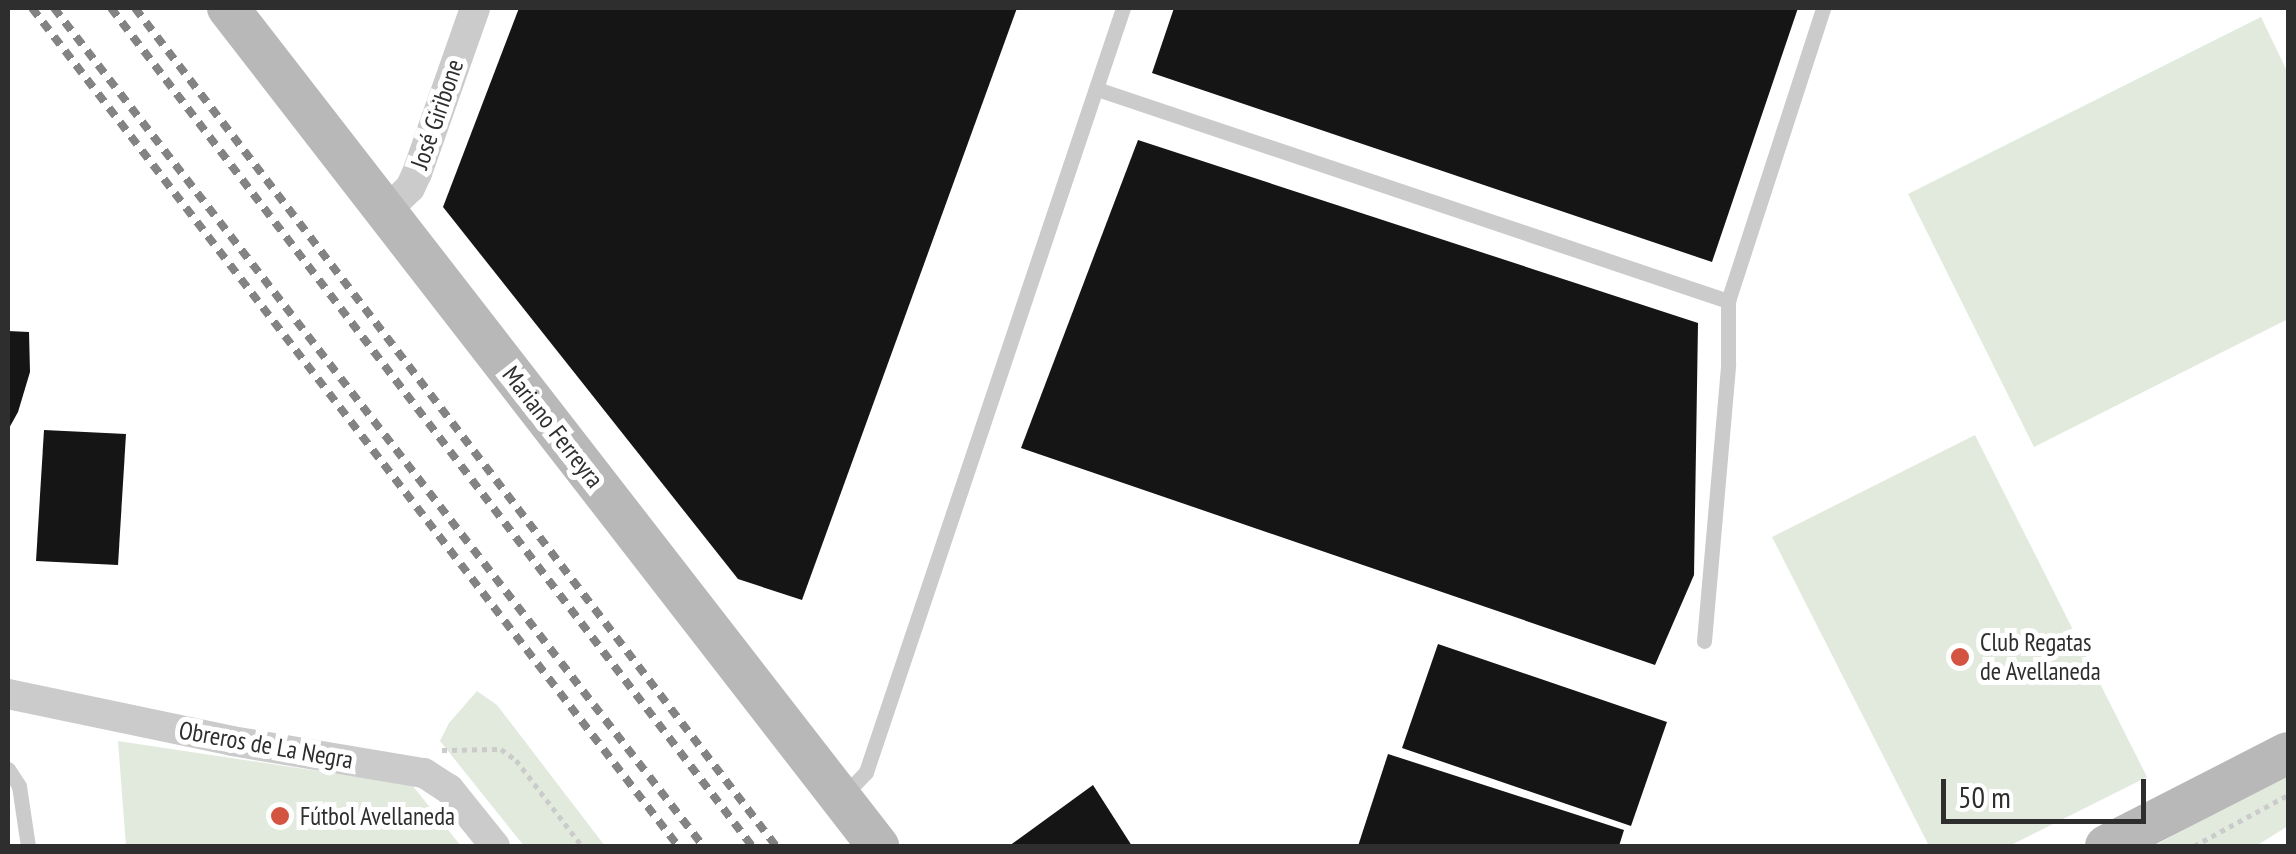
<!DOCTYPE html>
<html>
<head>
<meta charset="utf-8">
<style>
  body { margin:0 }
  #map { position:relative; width:2296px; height:854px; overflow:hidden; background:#fff; font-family:"PT Sans Narrow",sans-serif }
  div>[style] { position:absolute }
  .green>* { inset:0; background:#e2eade }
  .building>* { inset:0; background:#151515 }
  .path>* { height:5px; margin-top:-2.5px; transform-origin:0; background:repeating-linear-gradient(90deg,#cbcbcb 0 5px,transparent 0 10px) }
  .lane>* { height:15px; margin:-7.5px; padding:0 7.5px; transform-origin:7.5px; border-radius:7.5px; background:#cbcbcb }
  .street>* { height:30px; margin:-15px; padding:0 15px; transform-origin:15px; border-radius:15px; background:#cbcbcb }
  .secondary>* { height:42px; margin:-21px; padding:0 21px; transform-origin:21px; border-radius:21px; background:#b8b8b8 }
  .rail>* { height:8px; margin-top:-4px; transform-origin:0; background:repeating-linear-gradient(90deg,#838383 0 10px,transparent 0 18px) }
  .dots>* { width:28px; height:28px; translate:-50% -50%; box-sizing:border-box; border:5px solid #fff; border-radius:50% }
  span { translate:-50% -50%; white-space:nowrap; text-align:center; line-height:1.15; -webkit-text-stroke:10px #fff; paint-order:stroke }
  .street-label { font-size:25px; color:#2e2e2e }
  .poi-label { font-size:25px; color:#2e2e2e }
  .left { translate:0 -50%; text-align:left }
  .frame { position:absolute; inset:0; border:10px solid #2e2e2e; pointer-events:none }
  .scale { position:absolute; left:1941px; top:779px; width:205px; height:45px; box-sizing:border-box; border:5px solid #2e2e2e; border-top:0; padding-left:12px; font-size:30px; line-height:35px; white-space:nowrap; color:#2e2e2e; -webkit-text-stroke:8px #fff; paint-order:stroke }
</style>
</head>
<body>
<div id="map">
  <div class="green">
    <i style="clip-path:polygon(2261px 17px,2288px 73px,2288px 319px,2034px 447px,1908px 194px)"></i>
    <i style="clip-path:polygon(1975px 435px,2147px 777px,2009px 846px,1929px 846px,1772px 537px)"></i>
    <i style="clip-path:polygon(477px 691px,497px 705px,605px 846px,524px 846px,440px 741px,449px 723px)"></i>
    <i style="clip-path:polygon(118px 741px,412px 785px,461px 846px,126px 846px)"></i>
    <i style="clip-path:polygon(2288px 773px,2288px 826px,2256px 846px,2154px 846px)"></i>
  </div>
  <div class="building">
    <i style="clip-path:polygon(519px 8px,1017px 8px,802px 600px,738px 579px,443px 207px)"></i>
    <i style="clip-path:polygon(1174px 8px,1798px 8px,1712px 262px,1152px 73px)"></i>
    <i style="clip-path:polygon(1138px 140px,1698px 323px,1694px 575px,1655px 665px,1021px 448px)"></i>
    <i style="clip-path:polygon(8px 331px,29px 332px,30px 372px,18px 412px,8px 430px)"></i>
    <i style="clip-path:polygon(44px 430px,126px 434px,118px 565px,36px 561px)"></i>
    <i style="clip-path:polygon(1438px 644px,1667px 722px,1631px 826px,1402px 748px)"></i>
    <i style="clip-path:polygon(1388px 754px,1624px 830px,1619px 846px,1358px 846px)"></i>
    <i style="clip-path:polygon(1093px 785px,1132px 846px,1009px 846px)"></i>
  </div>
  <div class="path">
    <i style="left:442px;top:750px;width:59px;rotate:-1deg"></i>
    <i style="left:501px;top:749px;width:19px;rotate:36deg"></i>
    <i style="left:516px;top:760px;width:108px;rotate:52.5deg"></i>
    <i style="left:2194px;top:846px;width:107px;rotate:-28.5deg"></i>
  </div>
  <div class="lane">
    <i style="left:1097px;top:89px;width:666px;rotate:18.57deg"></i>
    <i style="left:1728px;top:301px;width:308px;rotate:-72deg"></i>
    <i style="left:1704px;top:641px;width:278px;rotate:-85deg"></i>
    <i style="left:1728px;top:364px;width:63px;rotate:-90deg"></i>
    <i style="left:8px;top:769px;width:20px;rotate:57deg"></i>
    <i style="left:19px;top:786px;width:61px;rotate:81.5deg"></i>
    <i style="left:843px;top:796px;width:33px;rotate:-46deg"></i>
    <i style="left:866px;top:772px;width:806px;rotate:-71.41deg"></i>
  </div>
  <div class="street">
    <i style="left:386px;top:211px;width:33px;rotate:-44deg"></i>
    <i style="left:410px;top:188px;width:17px;rotate:-65deg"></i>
    <i style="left:417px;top:173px;width:175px;rotate:-70.6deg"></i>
    <i style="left:8px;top:694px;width:229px;rotate:11.8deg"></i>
    <i style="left:232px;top:741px;width:195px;rotate:9.5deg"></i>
    <i style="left:424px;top:773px;width:30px;rotate:33deg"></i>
    <i style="left:449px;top:789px;width:73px;rotate:51.1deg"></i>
  </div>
  <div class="secondary">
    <i style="left:228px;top:8px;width:1061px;rotate:52.2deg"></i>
    <i style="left:2106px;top:846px;width:204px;rotate:-27.1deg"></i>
  </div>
  <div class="rail">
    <i style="left:32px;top:8px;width:1058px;rotate:52.37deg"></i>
    <i style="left:54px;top:8px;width:1060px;rotate:52.24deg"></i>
    <i style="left:111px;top:8px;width:1055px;rotate:52.59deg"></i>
    <i style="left:135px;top:8px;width:1055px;rotate:52.59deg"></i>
  </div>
  <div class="dots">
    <i style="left:1960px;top:657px;background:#d45442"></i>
    <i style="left:280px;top:816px;background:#d45442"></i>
  </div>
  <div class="street-label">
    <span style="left:437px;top:114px;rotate:-71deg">José Giribone</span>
    <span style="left:553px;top:427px;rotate:52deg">Mariano Ferreyra</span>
    <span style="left:266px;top:745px;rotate:10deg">Obreros de La Negra</span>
  </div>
  <div class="poi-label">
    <span class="left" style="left:1980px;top:657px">Club Regatas<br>de Avellaneda</span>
    <span class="left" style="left:300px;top:816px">Fútbol Avellaneda</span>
  </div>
  <div class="frame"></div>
  <div class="scale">50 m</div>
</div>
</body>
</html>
